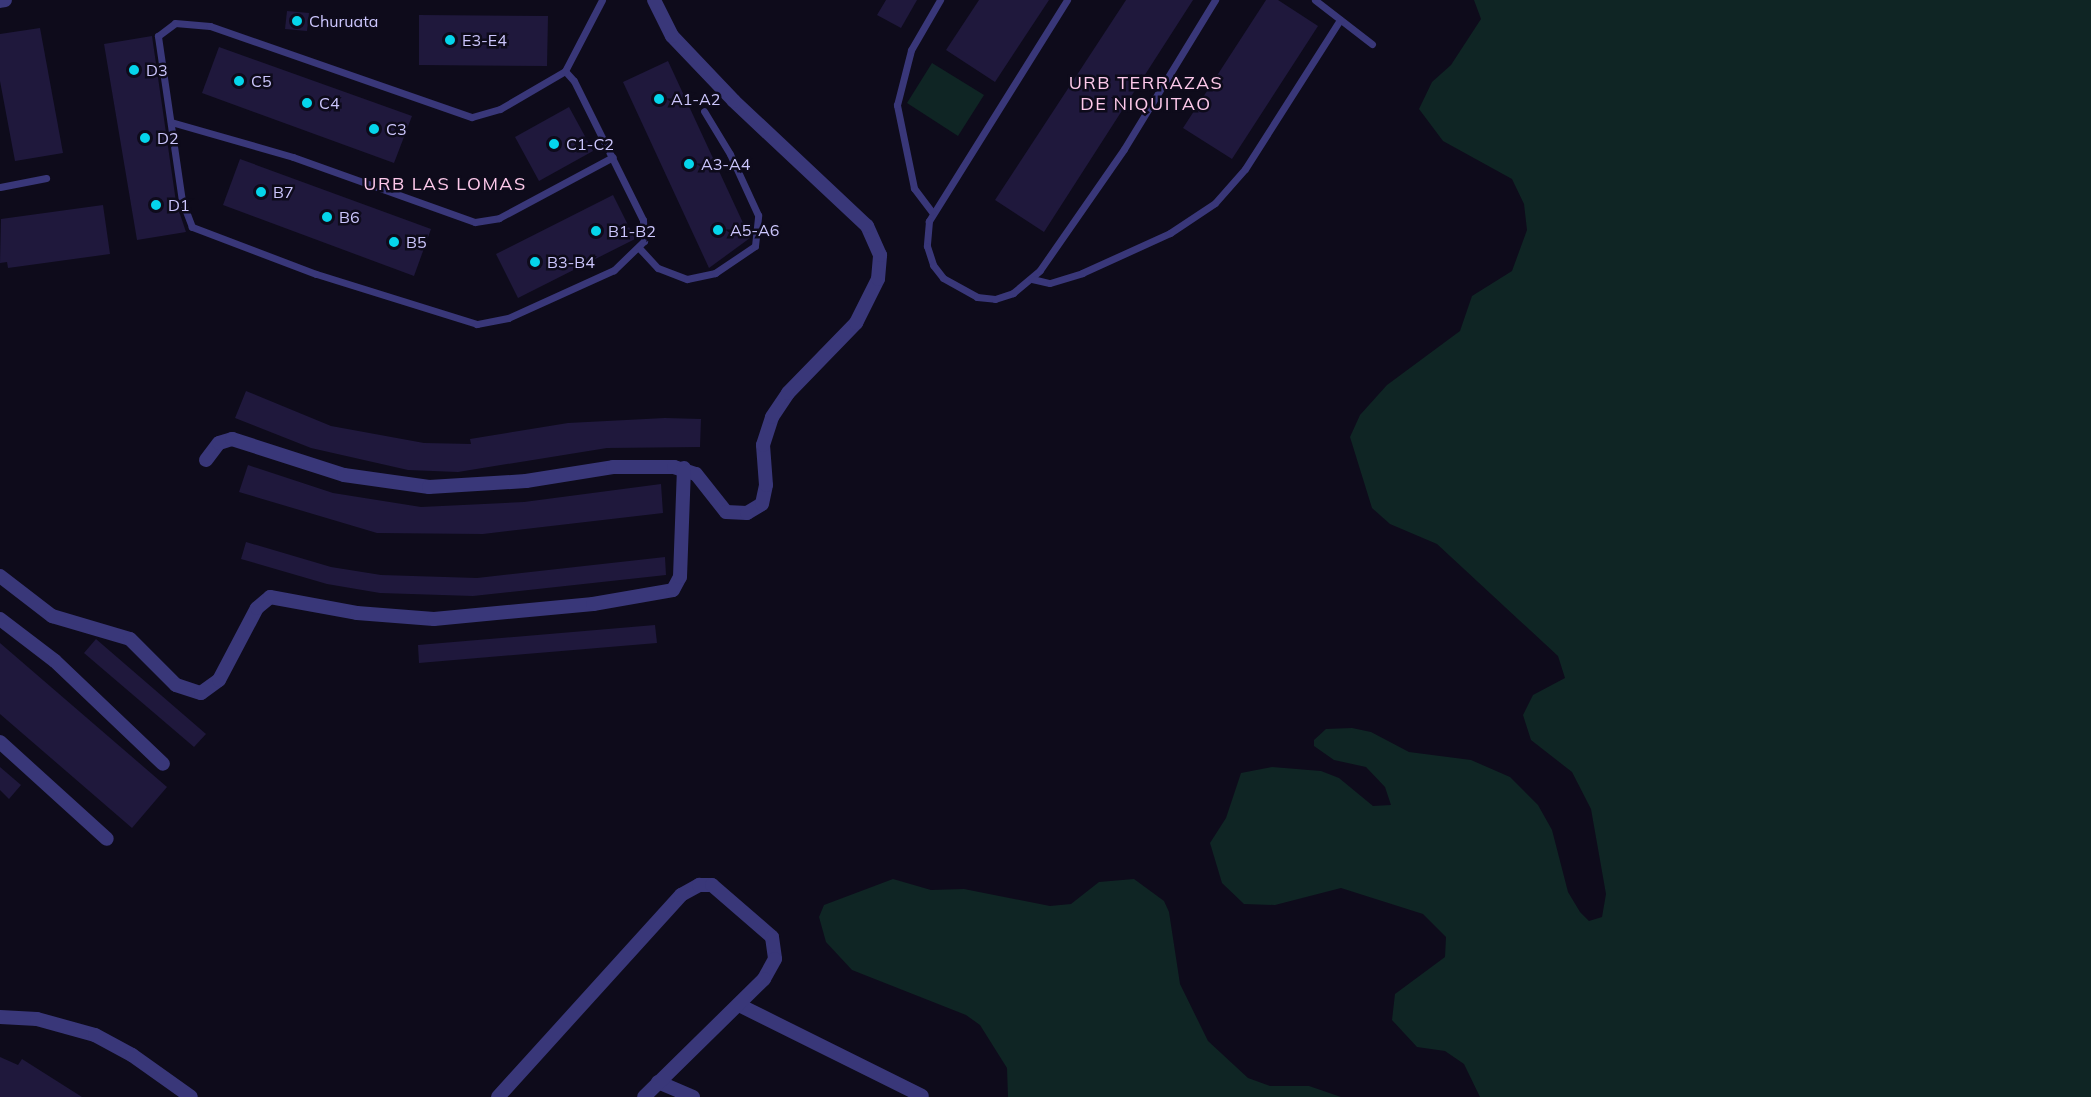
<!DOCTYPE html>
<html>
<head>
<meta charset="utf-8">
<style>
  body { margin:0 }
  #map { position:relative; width:2091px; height:1097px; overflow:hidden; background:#0e0b1b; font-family:Mulish,sans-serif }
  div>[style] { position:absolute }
  .green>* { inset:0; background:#0f2524 }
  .building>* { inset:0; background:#1f183c }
  .lane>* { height:7px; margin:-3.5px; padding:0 3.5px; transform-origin:3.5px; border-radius:3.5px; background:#393779 }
  .street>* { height:14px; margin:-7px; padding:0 7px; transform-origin:7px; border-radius:7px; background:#393779 }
  .dots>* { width:16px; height:16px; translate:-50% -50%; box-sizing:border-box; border:3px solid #0e0b1b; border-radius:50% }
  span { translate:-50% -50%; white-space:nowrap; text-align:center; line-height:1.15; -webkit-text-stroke:5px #0e0b1b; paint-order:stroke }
  .poi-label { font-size:16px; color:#cdc7fe }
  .left { translate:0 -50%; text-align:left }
  .neighbourhood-label { font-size:18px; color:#fec9eb; letter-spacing:1.5px }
</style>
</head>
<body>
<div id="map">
  <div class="green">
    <i style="clip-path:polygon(1474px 0,2091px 0,2091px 1097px,1480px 1097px,1464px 1064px,1445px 1051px,1417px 1047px,1392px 1020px,1395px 994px,1445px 957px,1446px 937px,1423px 914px,1341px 888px,1275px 905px,1244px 904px,1222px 883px,1210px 843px,1226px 818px,1241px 773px,1272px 767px,1321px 771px,1339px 778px,1373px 806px,1391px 805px,1385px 787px,1366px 767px,1334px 760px,1314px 746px,1314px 740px,1326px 729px,1352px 728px,1371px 732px,1409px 752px,1471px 760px,1510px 777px,1538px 805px,1552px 830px,1568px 892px,1580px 912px,1589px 921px,1602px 917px,1606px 894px,1591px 809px,1572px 772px,1531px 740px,1523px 715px,1533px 695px,1565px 678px,1558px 656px,1437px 544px,1390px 524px,1372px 508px,1350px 437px,1360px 415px,1387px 385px,1460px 331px,1472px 296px,1512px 271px,1527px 230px,1524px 204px,1512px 179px,1443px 141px,1419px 109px,1432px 82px,1451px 65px,1481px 19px)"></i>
    <i style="clip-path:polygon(932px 63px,984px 95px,958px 136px,907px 103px)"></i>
    <i style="clip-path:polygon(893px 879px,931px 890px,964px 889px,1050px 906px,1071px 904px,1099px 882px,1134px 879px,1164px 901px,1169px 912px,1180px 984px,1208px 1041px,1248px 1078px,1270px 1086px,1309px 1086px,1341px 1097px,1008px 1097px,1007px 1068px,980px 1025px,966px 1015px,852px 970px,826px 942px,819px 917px,824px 905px)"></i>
  </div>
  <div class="building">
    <i style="clip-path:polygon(886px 0,917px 0,901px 28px,877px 15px)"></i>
    <i style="clip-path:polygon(979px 0,1049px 0,995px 82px,946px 50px)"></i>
    <i style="clip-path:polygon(1126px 0,1193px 0,1044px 232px,995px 200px)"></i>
    <i style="clip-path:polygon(1266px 0,1278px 0,1318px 26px,1232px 159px,1183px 128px)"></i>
    <i style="clip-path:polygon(287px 11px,309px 13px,307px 31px,285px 29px)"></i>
    <i style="clip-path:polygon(419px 15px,548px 16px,547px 66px,419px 65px)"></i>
    <i style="clip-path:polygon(40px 28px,63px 153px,15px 161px,0 81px,0 34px)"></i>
    <i style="clip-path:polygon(152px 36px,176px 202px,186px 232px,137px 240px,104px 44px)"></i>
    <i style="clip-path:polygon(219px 47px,412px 116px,394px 163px,202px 93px)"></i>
    <i style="clip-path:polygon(668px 61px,750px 238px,709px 268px,623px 82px)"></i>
    <i style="clip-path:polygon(569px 107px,593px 151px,539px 181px,515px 137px)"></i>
    <i style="clip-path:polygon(240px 159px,431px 229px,414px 276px,223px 205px)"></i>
    <i style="clip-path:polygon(613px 195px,635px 239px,518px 298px,496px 254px)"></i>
    <i style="clip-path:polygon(103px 205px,110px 254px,8px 268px,7px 262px,0 263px,1px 219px)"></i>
    <i style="clip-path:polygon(246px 391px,331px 426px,424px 443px,471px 444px,470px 439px,568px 423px,665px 418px,701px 419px,700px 447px,607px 448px,458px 472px,408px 470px,311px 448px,235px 418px)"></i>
    <i style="clip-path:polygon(248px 465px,333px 493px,421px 507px,524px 502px,661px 484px,663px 513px,483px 534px,377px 533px,239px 492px)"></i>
    <i style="clip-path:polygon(246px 542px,331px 567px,381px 575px,477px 578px,665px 557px,666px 575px,473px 596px,380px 593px,327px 584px,241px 559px)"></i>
    <i style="clip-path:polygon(655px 625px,657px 643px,419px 663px,418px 645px)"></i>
    <i style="clip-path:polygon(96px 639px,206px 734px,194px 747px,84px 653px)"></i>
    <i style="clip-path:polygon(0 643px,167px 787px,132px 828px,0 714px)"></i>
    <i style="clip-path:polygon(0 767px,21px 785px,9px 799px,0 790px)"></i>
    <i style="clip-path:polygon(0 1057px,18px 1065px,22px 1059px,82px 1097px,0 1097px)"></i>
  </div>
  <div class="lane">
    <i style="left:1067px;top:0;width:261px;rotate:122deg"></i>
    <i style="left:929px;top:221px;width:25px;rotate:95deg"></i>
    <i style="left:927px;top:246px;width:20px;rotate:72deg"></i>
    <i style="left:933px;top:265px;width:16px;rotate:52deg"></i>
    <i style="left:943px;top:278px;width:39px;rotate:29deg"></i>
    <i style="left:977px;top:297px;width:18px;rotate:6deg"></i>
    <i style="left:995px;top:299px;width:19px;rotate:-18deg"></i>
    <i style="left:1013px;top:293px;width:35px;rotate:-40deg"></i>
    <i style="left:1040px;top:270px;width:147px;rotate:-55.2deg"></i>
    <i style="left:1124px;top:149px;width:175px;rotate:-58.6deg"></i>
    <i style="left:1315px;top:0;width:72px;rotate:37.7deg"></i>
    <i style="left:565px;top:71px;width:13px;rotate:48deg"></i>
    <i style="left:574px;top:81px;width:155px;rotate:63.6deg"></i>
    <i style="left:643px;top:220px;width:21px;rotate:87deg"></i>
    <i style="left:644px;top:241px;width:42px;rotate:136deg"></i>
    <i style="left:614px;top:270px;width:116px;rotate:155.6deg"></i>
    <i style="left:508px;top:318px;width:32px;rotate:169deg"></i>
    <i style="left:477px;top:324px;width:169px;rotate:-162.7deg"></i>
    <i style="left:316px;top:274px;width:133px;rotate:-159.2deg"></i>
    <i style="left:192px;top:227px;width:28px;rotate:-111deg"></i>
    <i style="left:182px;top:201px;width:167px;rotate:-98.3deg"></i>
    <i style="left:158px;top:36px;width:21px;rotate:-37deg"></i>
    <i style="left:175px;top:23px;width:35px;rotate:5deg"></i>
    <i style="left:210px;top:26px;width:277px;rotate:19.2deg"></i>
    <i style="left:472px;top:117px;width:29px;rotate:-16deg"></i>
    <i style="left:500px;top:109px;width:75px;rotate:-30.3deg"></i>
    <i style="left:565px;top:71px;width:80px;rotate:-62.5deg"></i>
    <i style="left:171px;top:122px;width:127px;rotate:16deg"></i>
    <i style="left:293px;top:157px;width:193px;rotate:19.7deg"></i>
    <i style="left:475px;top:222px;width:24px;rotate:-9deg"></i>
    <i style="left:499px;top:218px;width:129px;rotate:-28.2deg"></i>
    <i style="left:0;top:187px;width:47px;rotate:-11.1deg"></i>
    <i style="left:932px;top:212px;width:30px;rotate:-127deg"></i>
    <i style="left:914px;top:188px;width:85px;rotate:-101.6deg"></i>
    <i style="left:897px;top:105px;width:57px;rotate:-75.7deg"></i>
    <i style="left:911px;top:50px;width:58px;rotate:-59.9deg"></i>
    <i style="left:640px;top:249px;width:26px;rotate:47deg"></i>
    <i style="left:658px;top:268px;width:31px;rotate:21deg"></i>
    <i style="left:687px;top:279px;width:29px;rotate:-12deg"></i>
    <i style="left:715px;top:273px;width:48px;rotate:-34deg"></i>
    <i style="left:755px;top:246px;width:31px;rotate:-84deg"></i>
    <i style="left:758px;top:215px;width:67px;rotate:-114.7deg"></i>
    <i style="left:730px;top:154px;width:50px;rotate:-121.2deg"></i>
    <i style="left:1032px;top:279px;width:18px;rotate:13deg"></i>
    <i style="left:1050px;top:283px;width:34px;rotate:-17deg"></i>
    <i style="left:1082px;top:273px;width:97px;rotate:-24.4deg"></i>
    <i style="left:1170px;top:233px;width:54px;rotate:-33.7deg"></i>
    <i style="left:1215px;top:203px;width:45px;rotate:-48.6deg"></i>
    <i style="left:1245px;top:169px;width:177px;rotate:-57.5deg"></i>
  </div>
  <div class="street">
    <i style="left:0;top:1px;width:5px;rotate:-11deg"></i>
    <i style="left:206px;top:460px;width:21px;rotate:-53deg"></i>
    <i style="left:219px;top:443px;width:14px;rotate:-17deg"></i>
    <i style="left:232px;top:439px;width:118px;rotate:17.8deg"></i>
    <i style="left:344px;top:475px;width:86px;rotate:8deg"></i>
    <i style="left:429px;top:487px;width:97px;rotate:-3.5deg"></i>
    <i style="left:526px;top:481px;width:88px;rotate:-9.1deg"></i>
    <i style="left:613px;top:467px;width:61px"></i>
    <i style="left:674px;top:467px;width:23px;rotate:18deg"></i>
    <i style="left:696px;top:474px;width:48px;rotate:51.7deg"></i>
    <i style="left:726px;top:512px;width:21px;rotate:3deg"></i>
    <i style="left:747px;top:513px;width:17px;rotate:-31deg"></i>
    <i style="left:762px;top:504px;width:19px;rotate:-78deg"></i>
    <i style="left:766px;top:485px;width:40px;rotate:-94.3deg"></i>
    <i style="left:763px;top:445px;width:29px;rotate:-72deg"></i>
    <i style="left:772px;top:417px;width:29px;rotate:-56deg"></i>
    <i style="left:788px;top:393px;width:98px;rotate:-45.8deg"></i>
    <i style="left:856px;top:323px;width:49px;rotate:-63.4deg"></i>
    <i style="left:878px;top:279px;width:24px;rotate:-85deg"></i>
    <i style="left:880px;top:255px;width:32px;rotate:-114deg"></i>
    <i style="left:867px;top:226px;width:183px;rotate:-136.8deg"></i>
    <i style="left:734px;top:101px;width:90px;rotate:-133.6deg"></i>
    <i style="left:672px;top:36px;width:40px;rotate:-116.6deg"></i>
    <i style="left:0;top:576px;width:66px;rotate:37.6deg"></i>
    <i style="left:52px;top:616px;width:81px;rotate:16.4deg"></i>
    <i style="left:130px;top:639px;width:65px;rotate:45deg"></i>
    <i style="left:176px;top:685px;width:26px;rotate:18deg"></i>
    <i style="left:201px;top:693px;width:22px;rotate:-36deg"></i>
    <i style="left:219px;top:680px;width:81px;rotate:-62.2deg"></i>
    <i style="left:257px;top:608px;width:17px;rotate:-40deg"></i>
    <i style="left:270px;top:597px;width:88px;rotate:10.4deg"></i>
    <i style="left:357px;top:613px;width:77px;rotate:4.5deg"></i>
    <i style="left:434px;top:619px;width:160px;rotate:-5.4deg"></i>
    <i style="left:593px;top:604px;width:81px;rotate:-9.9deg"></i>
    <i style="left:673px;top:590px;width:15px;rotate:-62deg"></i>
    <i style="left:680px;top:577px;width:109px;rotate:-87.9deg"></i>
    <i style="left:0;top:619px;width:69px;rotate:37.4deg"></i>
    <i style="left:55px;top:661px;width:149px;rotate:43.6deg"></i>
    <i style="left:0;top:742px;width:144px;rotate:42.2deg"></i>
    <i style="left:739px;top:1005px;width:204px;rotate:26.4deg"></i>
    <i style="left:0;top:1017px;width:37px;rotate:3deg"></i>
    <i style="left:37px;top:1019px;width:60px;rotate:15.4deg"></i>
    <i style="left:95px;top:1035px;width:42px;rotate:28.4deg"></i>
    <i style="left:132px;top:1055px;width:72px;rotate:35.4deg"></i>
    <i style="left:658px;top:1082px;width:38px;rotate:23deg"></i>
    <i style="left:498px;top:1097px;width:273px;rotate:-47.8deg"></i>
    <i style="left:681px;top:895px;width:21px;rotate:-29deg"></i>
    <i style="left:699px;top:885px;width:13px"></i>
    <i style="left:712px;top:885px;width:79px;rotate:40.9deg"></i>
    <i style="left:772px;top:937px;width:22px;rotate:82deg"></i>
    <i style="left:775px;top:959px;width:23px;rotate:119deg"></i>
    <i style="left:764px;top:979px;width:168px;rotate:135.5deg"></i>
  </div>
  <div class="dots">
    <i style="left:297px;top:21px;background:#05d5eb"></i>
    <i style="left:450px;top:40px;background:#05d5eb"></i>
    <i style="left:134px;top:70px;background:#05d5eb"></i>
    <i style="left:239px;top:81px;background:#05d5eb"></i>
    <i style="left:659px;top:99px;background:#05d5eb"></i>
    <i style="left:307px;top:103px;background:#05d5eb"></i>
    <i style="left:374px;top:129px;background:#05d5eb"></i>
    <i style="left:145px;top:138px;background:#05d5eb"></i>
    <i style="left:554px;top:144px;background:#05d5eb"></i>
    <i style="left:689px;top:164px;background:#05d5eb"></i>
    <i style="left:261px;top:192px;background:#05d5eb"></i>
    <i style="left:156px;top:205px;background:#05d5eb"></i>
    <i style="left:327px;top:217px;background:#05d5eb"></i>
    <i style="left:718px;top:230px;background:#05d5eb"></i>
    <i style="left:596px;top:231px;background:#05d5eb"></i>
    <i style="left:394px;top:242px;background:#05d5eb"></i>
    <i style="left:535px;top:262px;background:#05d5eb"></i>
  </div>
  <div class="poi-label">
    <span class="left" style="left:309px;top:21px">Churuata</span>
    <span class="left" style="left:462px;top:40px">E3-E4</span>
    <span class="left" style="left:146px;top:70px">D3</span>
    <span class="left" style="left:251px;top:81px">C5</span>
    <span class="left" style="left:671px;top:99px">A1-A2</span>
    <span class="left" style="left:319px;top:103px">C4</span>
    <span class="left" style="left:386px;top:129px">C3</span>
    <span class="left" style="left:157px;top:138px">D2</span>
    <span class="left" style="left:566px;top:144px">C1-C2</span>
    <span class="left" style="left:701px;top:164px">A3-A4</span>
    <span class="left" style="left:273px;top:192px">B7</span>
    <span class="left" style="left:168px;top:205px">D1</span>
    <span class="left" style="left:339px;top:217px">B6</span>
    <span class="left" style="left:730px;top:230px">A5-A6</span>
    <span class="left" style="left:608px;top:231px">B1-B2</span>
    <span class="left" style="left:406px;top:242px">B5</span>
    <span class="left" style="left:547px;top:262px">B3-B4</span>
  </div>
  <div class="neighbourhood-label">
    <span style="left:1146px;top:94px">URB TERRAZAS<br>DE NIQUITAO</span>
    <span style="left:445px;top:184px">URB LAS LOMAS</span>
  </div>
</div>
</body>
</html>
